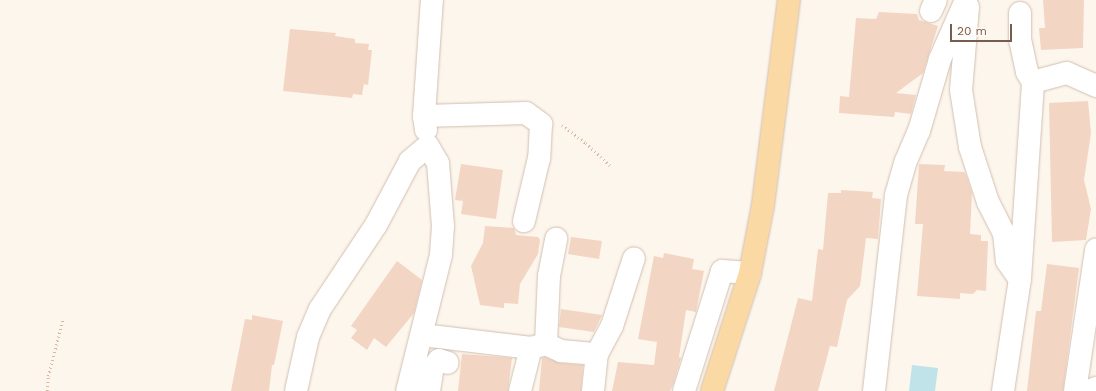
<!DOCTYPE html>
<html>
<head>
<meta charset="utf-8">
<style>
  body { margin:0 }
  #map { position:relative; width:1096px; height:391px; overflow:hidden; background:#fdf6ec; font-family:"Work Sans",sans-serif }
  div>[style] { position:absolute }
  .water>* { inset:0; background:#bfe3e8 }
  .building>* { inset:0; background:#f3d5c3 }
  .path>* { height:2.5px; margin-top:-1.25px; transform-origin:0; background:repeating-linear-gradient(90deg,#d9b8a5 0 1px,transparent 0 4px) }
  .roads { filter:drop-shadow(0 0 1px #d1beb0) drop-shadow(0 0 1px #d1beb0) }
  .minor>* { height:22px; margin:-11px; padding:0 11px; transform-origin:11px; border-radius:11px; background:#fff }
  .major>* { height:22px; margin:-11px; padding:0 11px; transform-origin:11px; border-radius:11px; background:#fbd9a5 }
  span { translate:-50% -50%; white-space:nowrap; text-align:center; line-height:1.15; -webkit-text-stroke:3px #fffaf3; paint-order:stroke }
  .scale { position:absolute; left:950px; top:24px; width:62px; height:18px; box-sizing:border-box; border:2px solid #7a5c4d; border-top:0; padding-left:5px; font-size:12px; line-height:14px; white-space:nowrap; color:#7a5c4d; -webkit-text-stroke:3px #fffaf3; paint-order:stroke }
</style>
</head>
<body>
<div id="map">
  <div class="water">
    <i style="clip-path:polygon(912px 365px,938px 368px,935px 391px,909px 391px)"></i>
  </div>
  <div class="building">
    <i style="clip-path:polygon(1043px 0,1084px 0,1083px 48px,1041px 50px,1039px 28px,1045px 28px)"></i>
    <i style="clip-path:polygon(879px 12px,917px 14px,919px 20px,938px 26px,923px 73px,896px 93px,916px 95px,911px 114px,895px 112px,894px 117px,839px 113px,840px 96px,849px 97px,856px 18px,876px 19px)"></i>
    <i style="clip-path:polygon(290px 29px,336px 33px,335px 36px,355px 39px,355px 43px,369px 44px,368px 50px,372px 50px,368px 85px,364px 84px,362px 95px,353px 94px,352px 98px,283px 91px)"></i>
    <i style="clip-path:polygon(1088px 101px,1091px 133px,1084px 180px,1091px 209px,1086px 240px,1052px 242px,1049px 103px)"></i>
    <i style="clip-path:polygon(461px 164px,503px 170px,496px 219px,461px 214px,463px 201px,455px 200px)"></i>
    <i style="clip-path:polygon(919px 164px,945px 165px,944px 171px,964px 172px,966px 175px,972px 193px,970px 234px,981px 235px,981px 241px,988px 241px,986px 291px,977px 290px,973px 294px,960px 293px,960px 299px,917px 296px,923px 224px,915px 224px)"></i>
    <i style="clip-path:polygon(841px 190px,873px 192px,872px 198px,881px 199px,878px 239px,866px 238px,860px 286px,847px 300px,837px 347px,830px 346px,818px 391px,774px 391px,798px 298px,812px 301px,818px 249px,823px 250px,828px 193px,841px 193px)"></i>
    <i style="clip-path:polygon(485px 226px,514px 228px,516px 235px,538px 237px,540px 240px,538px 254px,520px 284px,518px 304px,504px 303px,504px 308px,480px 305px,471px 266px,483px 243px)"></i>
    <i style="clip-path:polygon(571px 237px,602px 241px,599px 259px,568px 254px)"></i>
    <i style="clip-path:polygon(664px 253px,694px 259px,692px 269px,704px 271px,696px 312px,686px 310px,679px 357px,681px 358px,673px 385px,670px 391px,612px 391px,618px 362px,654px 365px,657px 342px,638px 339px,654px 256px,663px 258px)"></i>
    <i style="clip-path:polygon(397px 261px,422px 280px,414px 313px,386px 347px,374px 338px,367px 350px,351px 338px,357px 330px,351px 326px)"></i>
    <i style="clip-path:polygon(1047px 264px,1079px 268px,1063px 391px,1027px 391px,1036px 311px,1041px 311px)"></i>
    <i style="clip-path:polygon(561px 309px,602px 315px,594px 332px,559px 327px)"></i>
    <i style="clip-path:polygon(252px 315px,283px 321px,274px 365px,272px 365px,269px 391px,231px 391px,245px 319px,252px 320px)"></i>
    <i style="clip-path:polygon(462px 354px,512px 358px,508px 391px,458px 391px)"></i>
    <i style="clip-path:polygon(545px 357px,560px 363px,583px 365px,581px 391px,539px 391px,542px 358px)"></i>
  </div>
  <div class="path">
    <i style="left:562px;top:125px;width:30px;rotate:37deg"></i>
    <i style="left:586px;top:143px;width:34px;rotate:43deg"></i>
    <i style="left:47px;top:391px;width:15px;rotate:-86deg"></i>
    <i style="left:48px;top:376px;width:59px;rotate:-75.3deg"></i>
  </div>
  <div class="roads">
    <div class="minor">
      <i style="left:968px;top:7px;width:83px;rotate:94.8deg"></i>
      <i style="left:961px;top:90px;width:58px;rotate:81deg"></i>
      <i style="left:970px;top:147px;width:58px;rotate:71.9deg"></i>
      <i style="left:988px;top:202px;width:35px;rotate:63deg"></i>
      <i style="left:1004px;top:233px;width:28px;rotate:84deg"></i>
      <i style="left:1007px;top:261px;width:21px;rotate:55deg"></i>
      <i style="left:931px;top:11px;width:12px;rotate:-66deg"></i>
      <i style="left:1033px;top:82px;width:35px;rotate:-15deg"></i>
      <i style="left:1067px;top:73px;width:32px;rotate:24deg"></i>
      <i style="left:424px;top:116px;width:102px;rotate:-1.7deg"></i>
      <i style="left:526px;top:113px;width:19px;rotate:36deg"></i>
      <i style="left:541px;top:124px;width:34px;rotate:93deg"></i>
      <i style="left:539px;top:158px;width:65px;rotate:103.4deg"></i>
      <i style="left:426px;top:130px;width:14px;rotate:-98deg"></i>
      <i style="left:424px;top:116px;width:116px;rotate:-86.1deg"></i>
      <i style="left:422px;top:335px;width:110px;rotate:6.8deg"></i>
      <i style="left:531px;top:348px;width:16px;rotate:-15deg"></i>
      <i style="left:546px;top:344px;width:68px;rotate:-87.5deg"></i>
      <i style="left:549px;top:276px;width:38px;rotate:-79deg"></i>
      <i style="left:546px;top:344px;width:17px;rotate:25deg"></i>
      <i style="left:561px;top:351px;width:36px;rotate:5deg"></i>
      <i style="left:597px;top:354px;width:32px;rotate:-62deg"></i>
      <i style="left:612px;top:326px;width:71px;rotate:-72.1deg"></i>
      <i style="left:296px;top:391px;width:55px;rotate:-77.5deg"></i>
      <i style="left:308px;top:337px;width:30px;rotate:-67deg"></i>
      <i style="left:320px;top:309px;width:101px;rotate:-56.3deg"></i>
      <i style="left:376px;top:225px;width:72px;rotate:-62deg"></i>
      <i style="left:410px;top:161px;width:23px;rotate:-40deg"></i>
      <i style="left:428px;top:146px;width:20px;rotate:60deg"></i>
      <i style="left:438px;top:163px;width:63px;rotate:85.5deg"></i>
      <i style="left:443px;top:226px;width:29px;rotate:94deg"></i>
      <i style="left:441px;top:255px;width:140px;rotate:104deg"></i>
      <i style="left:429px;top:391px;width:24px;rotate:-81deg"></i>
      <i style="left:433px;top:367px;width:9px;rotate:-49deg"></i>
      <i style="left:439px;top:360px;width:9px;rotate:18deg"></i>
      <i style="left:520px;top:391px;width:44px;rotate:-75.7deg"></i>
      <i style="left:593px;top:391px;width:37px;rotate:-84deg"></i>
      <i style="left:684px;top:391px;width:126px;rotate:-72.4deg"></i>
      <i style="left:722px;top:271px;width:28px;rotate:4deg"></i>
      <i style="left:874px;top:391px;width:197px;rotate:-83.6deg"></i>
      <i style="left:896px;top:195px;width:35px;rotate:-74deg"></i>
      <i style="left:906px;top:161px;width:33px;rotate:-67deg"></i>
      <i style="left:919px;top:131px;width:75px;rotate:-73.7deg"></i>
      <i style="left:940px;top:59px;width:64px;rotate:-66.2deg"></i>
      <i style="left:1003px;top:391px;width:113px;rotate:-81.4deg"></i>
      <i style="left:1020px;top:279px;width:197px;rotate:-86.2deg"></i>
      <i style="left:1033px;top:82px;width:12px;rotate:-121deg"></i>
      <i style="left:1027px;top:72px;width:33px;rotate:-102deg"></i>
      <i style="left:1020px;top:40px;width:27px;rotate:-90deg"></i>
      <i style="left:1075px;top:391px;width:143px;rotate:-81.5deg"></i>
      <i style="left:1089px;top:391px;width:8px;rotate:-23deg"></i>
    </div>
    <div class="major">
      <i style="left:712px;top:391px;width:124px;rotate:-72.1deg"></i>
      <i style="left:750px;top:273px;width:69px;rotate:-79.2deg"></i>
      <i style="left:763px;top:205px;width:207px;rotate:-82.8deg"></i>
    </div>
  </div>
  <div class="scale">20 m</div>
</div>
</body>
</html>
